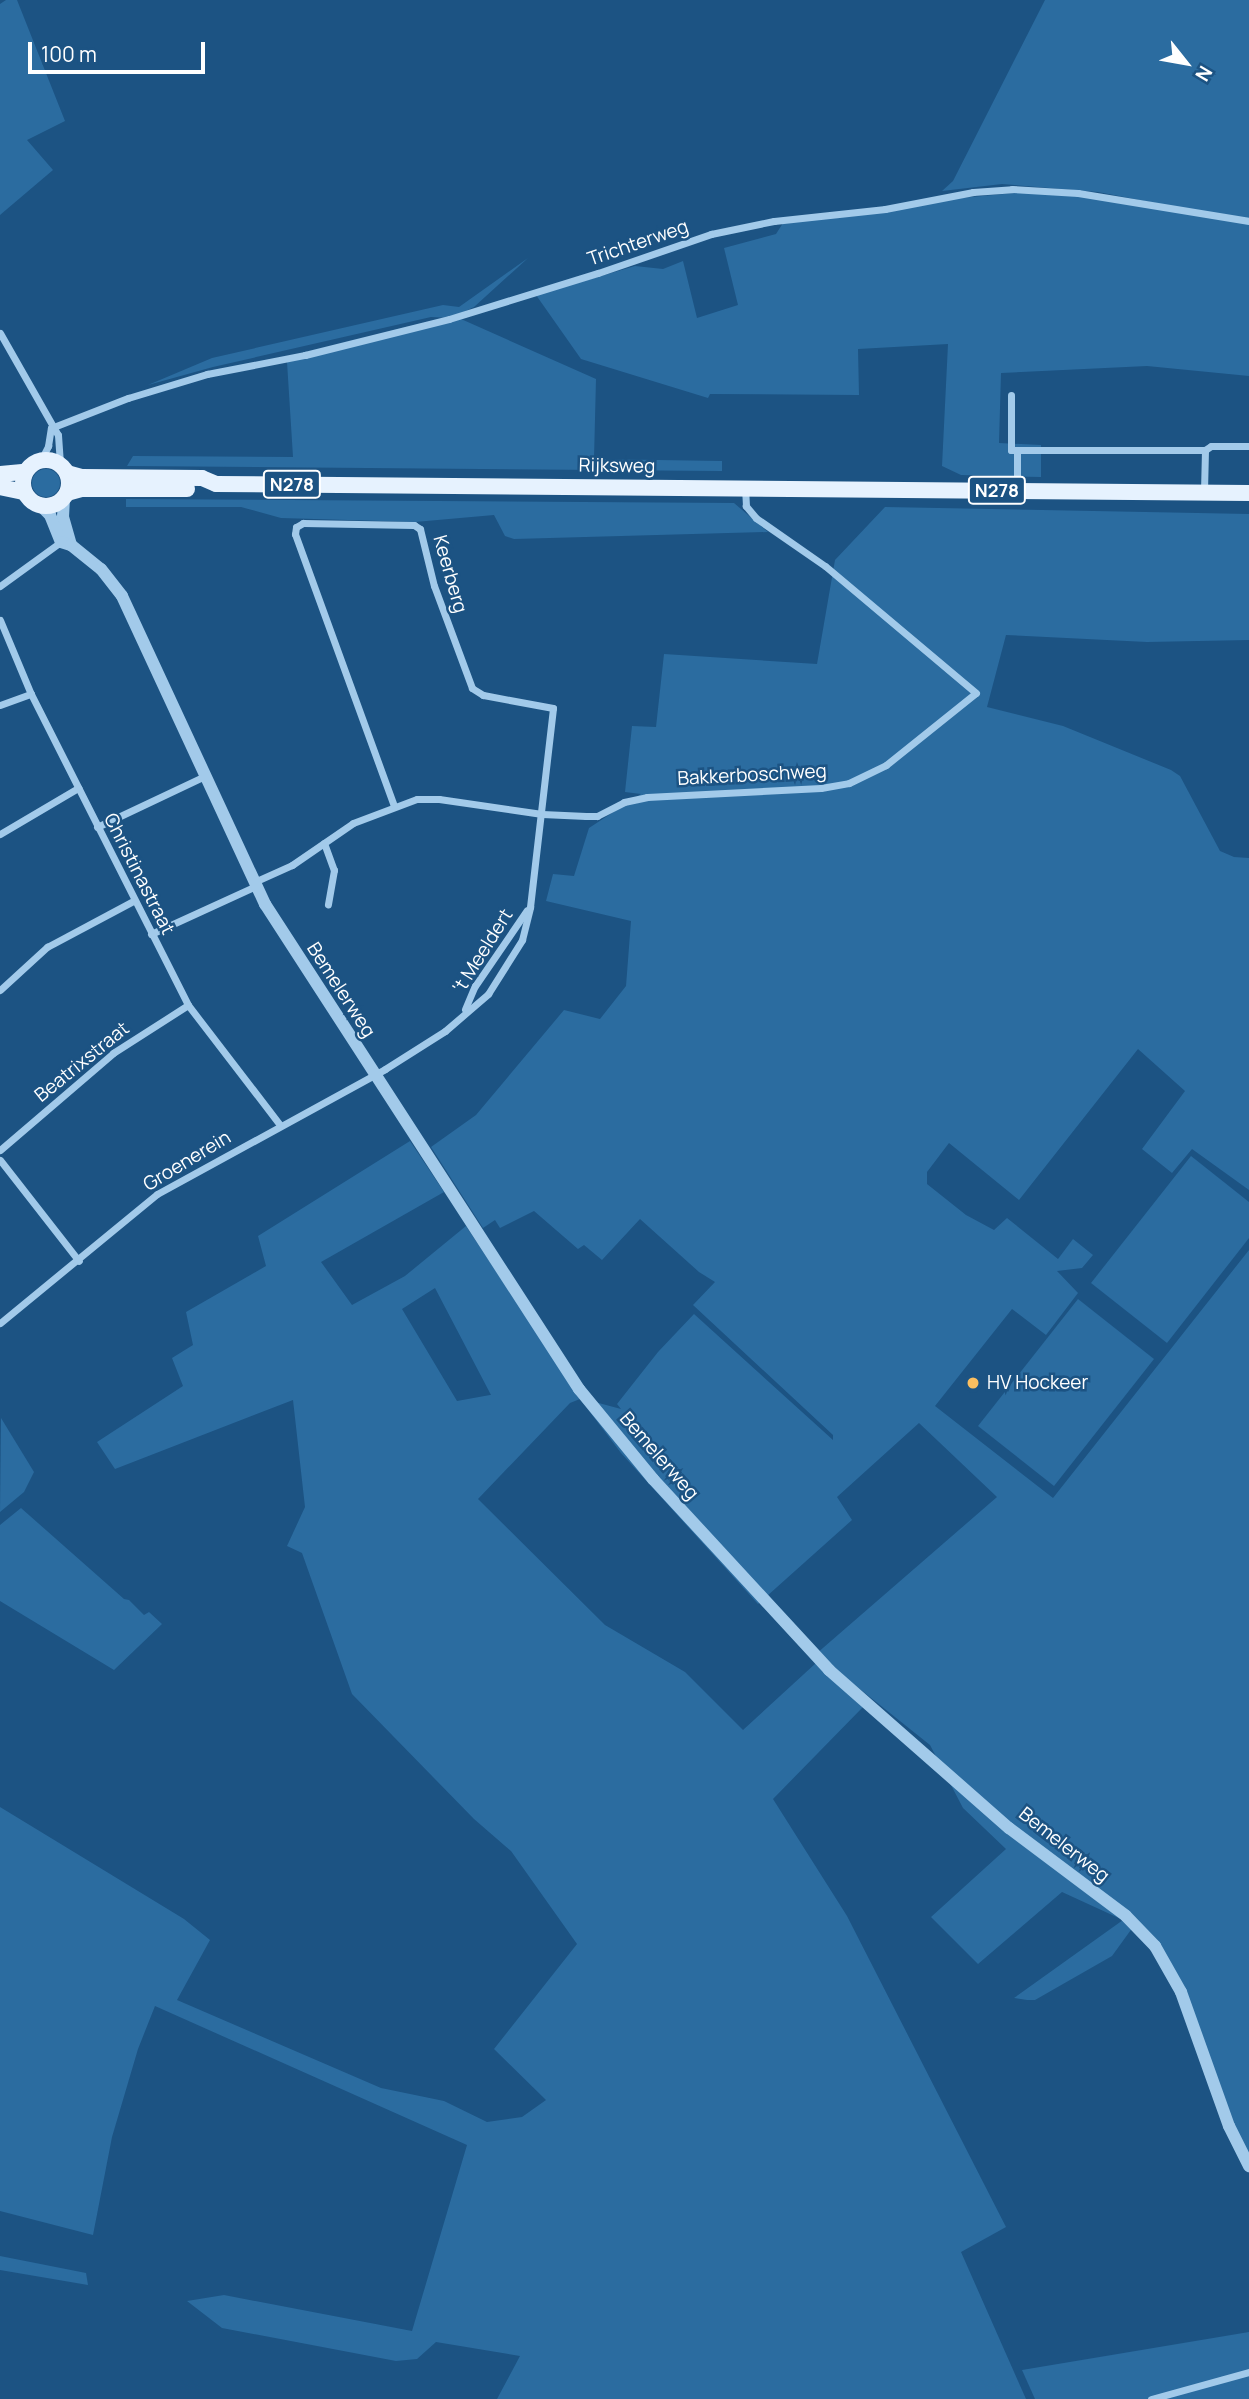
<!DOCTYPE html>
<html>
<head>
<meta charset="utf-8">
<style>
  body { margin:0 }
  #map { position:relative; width:1249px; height:2399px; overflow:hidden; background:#1c5383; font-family:Manrope,sans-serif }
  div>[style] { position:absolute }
  .green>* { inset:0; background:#2b6ca0 }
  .round { border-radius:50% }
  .minor>* { height:7px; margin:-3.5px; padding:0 3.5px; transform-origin:3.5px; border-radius:3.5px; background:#a2caea }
  .tertiary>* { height:12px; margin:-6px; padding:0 6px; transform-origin:6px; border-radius:6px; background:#a2caea }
  .primary>* { height:16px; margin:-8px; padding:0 8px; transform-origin:8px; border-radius:8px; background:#e6f2fe }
  .primary>.ring { margin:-8px; padding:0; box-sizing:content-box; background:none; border:16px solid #e6f2fe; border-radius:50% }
  .dots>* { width:19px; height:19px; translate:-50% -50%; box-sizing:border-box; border:4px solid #1c5383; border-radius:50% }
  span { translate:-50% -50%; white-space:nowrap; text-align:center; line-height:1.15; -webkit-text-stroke:5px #1c5383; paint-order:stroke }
  .shield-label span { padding:2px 5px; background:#1c5383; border:2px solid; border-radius:5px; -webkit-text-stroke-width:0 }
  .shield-label { font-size:18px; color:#fff; font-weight:700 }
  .street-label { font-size:19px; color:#fff }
  .poi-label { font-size:19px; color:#fff }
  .left { translate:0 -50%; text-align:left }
  .north { position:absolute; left:1151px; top:28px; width:70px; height:70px; -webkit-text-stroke:5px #1c5383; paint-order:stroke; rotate:121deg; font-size:19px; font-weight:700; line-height:28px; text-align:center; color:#fff }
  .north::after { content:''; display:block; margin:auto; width:24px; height:32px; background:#fff; clip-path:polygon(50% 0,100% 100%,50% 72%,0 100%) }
  .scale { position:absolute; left:28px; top:42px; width:177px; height:32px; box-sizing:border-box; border:4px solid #fff; border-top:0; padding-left:9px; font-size:21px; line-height:24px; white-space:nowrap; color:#fff; -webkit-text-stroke:5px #1c5383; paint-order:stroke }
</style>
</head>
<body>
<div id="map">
  <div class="green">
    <i style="clip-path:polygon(6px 0,17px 0,65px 121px,27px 140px,53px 170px,0 215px,0 4px)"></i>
    <i style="clip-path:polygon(1045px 0,1249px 0,1249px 221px,1098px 192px,1002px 184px,942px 191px,953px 181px)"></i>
    <i style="clip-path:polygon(1026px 192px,1066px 194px,1249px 222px,1249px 376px,1147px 366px,1001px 373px,999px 443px,1041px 445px,1041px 477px,961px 475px,942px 466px,948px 344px,858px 349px,859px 395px,710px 394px,708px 398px,581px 359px,536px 295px,635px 266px,663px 269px,683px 261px,697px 318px,738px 305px,724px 248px,776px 234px,783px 223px,960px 198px)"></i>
    <i style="clip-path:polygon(528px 258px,474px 307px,451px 318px,431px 317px,213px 367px,148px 385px,212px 358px,443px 305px,459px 307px)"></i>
    <i style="clip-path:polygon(461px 319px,596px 379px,594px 459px,722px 461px,722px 471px,127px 466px,133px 456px,293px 457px,287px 362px)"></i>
    <i class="round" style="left:32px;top:469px;width:28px;height:28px"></i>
    <i style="clip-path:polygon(126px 499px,734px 503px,768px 532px,514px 539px,505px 536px,494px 515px,415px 522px,281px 518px,241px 507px,126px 507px)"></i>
    <i style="clip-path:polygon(evenodd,885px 507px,1249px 514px,1249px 640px,1147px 642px,1006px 635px,987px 707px,1063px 726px,1171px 770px,1180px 776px,1220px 851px,1234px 857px,1249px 858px,1249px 1190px,1192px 1149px,1172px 1173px,1142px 1149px,1185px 1091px,1138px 1049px,1019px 1200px,949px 1143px,927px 1172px,927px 1184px,966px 1215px,994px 1230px,1007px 1218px,1058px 1259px,1073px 1239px,1093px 1255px,1082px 1268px,1057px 1271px,1078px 1293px,1046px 1335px,1012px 1309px,935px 1406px,1053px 1498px,1249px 1250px,1249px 2167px,1172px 1977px,1133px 1927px,1112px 1956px,1035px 2000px,1027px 2000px,1014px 1998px,1123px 1920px,1062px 1892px,978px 1964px,931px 1917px,1006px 1849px,963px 1808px,930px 1745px,816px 1654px,997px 1497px,919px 1423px,837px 1497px,852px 1520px,758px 1604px,621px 1453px,580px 1399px,570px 1403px,478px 1499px,605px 1625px,685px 1672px,743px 1730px,816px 1663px,863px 1707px,773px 1799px,847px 1916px,1006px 2227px,961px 2252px,1026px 2399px,497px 2399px,520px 2356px,436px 2342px,417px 2359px,396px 2361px,222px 2328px,187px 2301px,224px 2295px,412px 2331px,467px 2145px,155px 2006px,138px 2049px,112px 2137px,93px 2235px,0 2211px,0 1807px,184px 1919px,210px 1940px,177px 2000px,381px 2088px,444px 2101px,487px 2122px,522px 2117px,546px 2100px,494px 2049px,577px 1944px,511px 1851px,474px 1819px,352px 1694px,302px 1553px,287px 1546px,305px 1507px,293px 1400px,115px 1469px,97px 1442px,183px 1386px,172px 1358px,193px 1345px,186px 1312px,266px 1266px,258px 1236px,410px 1141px,444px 1192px,321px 1262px,352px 1305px,405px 1276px,466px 1226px,580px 1398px,621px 1409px,617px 1404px,658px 1352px,694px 1314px,833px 1440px,833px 1435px,693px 1305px,715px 1282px,699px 1272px,640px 1219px,602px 1260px,584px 1245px,578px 1249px,534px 1211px,500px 1228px,495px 1220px,483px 1228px,431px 1147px,476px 1115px,564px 1010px,600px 1019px,626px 986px,631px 921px,546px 901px,553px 874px,574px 876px,589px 828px,641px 794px,625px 792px,632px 726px,656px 727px,664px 654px,817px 664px,835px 560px,885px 507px,435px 1288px,491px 1395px,490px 1395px,457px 1401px,402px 1309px,435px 1288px)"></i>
    <i style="clip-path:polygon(1191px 1156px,1249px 1202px,1249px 1238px,1167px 1343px,1091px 1283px)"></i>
    <i style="clip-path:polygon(1078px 1299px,1154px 1359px,1054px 1486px,978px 1426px)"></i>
    <i style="clip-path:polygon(1px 1418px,34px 1472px,24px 1492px,0 1512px)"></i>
    <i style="clip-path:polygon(21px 1508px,124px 1599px,129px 1600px,144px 1615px,149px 1612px,162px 1624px,114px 1670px,0 1601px,0 1525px)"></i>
    <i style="clip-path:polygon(0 2256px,86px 2273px,88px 2285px,0 2270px)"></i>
    <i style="clip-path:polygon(1249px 2332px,1249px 2399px,1035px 2399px,1022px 2370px)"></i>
  </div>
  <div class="minor">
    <i style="left:0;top:333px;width:117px;rotate:60.4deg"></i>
    <i style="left:58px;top:435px;width:29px;rotate:86deg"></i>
    <i style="left:1011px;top:395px;width:55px;rotate:90deg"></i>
    <i style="left:1011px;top:450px;width:6px"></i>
    <i style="left:51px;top:428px;width:83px;rotate:-21.3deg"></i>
    <i style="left:128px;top:398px;width:83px;rotate:-16.9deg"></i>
    <i style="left:207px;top:374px;width:100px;rotate:-11deg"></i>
    <i style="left:305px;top:355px;width:148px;rotate:-14deg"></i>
    <i style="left:449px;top:319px;width:156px;rotate:-17.2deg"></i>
    <i style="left:598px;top:273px;width:120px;rotate:-19deg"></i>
    <i style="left:711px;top:234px;width:64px;rotate:-11.7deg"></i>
    <i style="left:774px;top:221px;width:112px;rotate:-6.2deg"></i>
    <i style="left:885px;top:209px;width:90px;rotate:-10.9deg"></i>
    <i style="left:973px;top:192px;width:39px;rotate:-4deg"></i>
    <i style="left:1012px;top:189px;width:66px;rotate:3.5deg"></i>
    <i style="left:1078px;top:193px;width:173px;rotate:9.3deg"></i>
    <i style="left:41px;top:460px;width:16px;rotate:-63deg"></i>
    <i style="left:48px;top:446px;width:18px;rotate:-81deg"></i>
    <i style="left:1017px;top:490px;width:40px;rotate:-90deg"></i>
    <i style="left:1017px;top:450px;width:188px"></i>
    <i style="left:1205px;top:450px;width:7px;rotate:-34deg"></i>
    <i style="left:1211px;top:446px;width:38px"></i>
    <i style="left:1204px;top:491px;width:41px;rotate:-88.6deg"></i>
    <i style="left:0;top:586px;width:77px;rotate:-36deg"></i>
    <i style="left:0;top:620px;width:80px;rotate:67.3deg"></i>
    <i style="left:31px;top:694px;width:348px;rotate:63.2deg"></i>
    <i style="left:188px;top:1005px;width:151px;rotate:52.5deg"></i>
    <i style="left:0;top:705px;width:33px;rotate:-20deg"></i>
    <i style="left:97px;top:827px;width:119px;rotate:-25.3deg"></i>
    <i style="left:0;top:834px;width:91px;rotate:-30.5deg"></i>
    <i style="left:324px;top:843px;width:29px;rotate:70deg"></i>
    <i style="left:334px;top:870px;width:35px;rotate:100deg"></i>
    <i style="left:254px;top:882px;width:42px;rotate:-24.1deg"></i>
    <i style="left:292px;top:865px;width:74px;rotate:-34.5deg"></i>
    <i style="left:353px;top:823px;width:68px;rotate:-20.6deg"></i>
    <i style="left:417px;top:799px;width:22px"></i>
    <i style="left:439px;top:799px;width:104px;rotate:8.3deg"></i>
    <i style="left:542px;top:814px;width:44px;rotate:2.6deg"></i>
    <i style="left:586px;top:816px;width:11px"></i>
    <i style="left:597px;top:816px;width:30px;rotate:-27deg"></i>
    <i style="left:624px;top:802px;width:24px;rotate:-12deg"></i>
    <i style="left:647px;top:797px;width:174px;rotate:-3deg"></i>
    <i style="left:821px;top:788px;width:28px;rotate:-10deg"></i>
    <i style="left:849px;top:783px;width:41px;rotate:-25.9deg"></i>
    <i style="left:886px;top:765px;width:115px;rotate:-38.7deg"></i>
    <i style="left:976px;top:693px;width:197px;rotate:-139.9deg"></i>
    <i style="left:825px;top:566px;width:84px;rotate:-145.2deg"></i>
    <i style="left:756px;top:518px;width:16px;rotate:-130deg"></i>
    <i style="left:746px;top:506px;width:17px;rotate:-93deg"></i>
    <i style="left:151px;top:934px;width:115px;rotate:-24.6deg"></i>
    <i style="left:0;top:990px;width:64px;rotate:-42.5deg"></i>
    <i style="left:47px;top:947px;width:98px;rotate:-28.1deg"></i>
    <i style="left:465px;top:1009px;width:25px;rotate:-67deg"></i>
    <i style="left:475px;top:986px;width:92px;rotate:-55.6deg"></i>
    <i style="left:0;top:1150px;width:149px;rotate:-40.6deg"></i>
    <i style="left:113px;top:1053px;width:89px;rotate:-32.6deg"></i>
    <i style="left:0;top:1160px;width:128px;rotate:52deg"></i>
    <i style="left:0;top:1323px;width:203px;rotate:-39.4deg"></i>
    <i style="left:157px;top:1194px;width:260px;rotate:-28.7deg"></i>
    <i style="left:385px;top:1069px;width:71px;rotate:-32.3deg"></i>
    <i style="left:445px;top:1031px;width:57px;rotate:-40.7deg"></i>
    <i style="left:488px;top:994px;width:64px;rotate:-57.8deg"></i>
    <i style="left:522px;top:940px;width:34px;rotate:-76deg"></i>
    <i style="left:530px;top:907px;width:200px;rotate:-83.4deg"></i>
    <i style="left:553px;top:708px;width:71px;rotate:-169.5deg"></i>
    <i style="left:483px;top:695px;width:13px;rotate:-148deg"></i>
    <i style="left:472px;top:688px;width:109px;rotate:-110.4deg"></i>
    <i style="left:434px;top:586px;width:59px;rotate:-103.8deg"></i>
    <i style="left:420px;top:529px;width:7px;rotate:-146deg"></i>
    <i style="left:414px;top:525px;width:111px;rotate:-179deg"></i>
    <i style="left:303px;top:523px;width:8px;rotate:150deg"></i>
    <i style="left:296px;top:527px;width:7px;rotate:98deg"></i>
    <i style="left:295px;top:534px;width:289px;rotate:70deg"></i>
    <i style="left:1151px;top:2399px;width:102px;rotate:-15.4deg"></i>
  </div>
  <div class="tertiary">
    <i style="left:64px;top:498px;width:19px;rotate:93deg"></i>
    <i style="left:63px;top:517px;width:29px;rotate:74deg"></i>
    <i style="left:41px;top:506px;width:13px;rotate:45deg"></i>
    <i style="left:50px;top:515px;width:29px;rotate:68deg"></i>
    <i style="left:61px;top:542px;width:10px;rotate:17deg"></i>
    <i style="left:71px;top:545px;width:38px;rotate:39deg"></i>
    <i style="left:101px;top:569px;width:34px;rotate:52deg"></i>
    <i style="left:122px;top:596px;width:340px;rotate:65.1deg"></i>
    <i style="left:265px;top:904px;width:578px;rotate:57.08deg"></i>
    <i style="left:579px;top:1389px;width:117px;rotate:50.6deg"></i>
    <i style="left:653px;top:1479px;width:260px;rotate:47.3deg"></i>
    <i style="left:829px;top:1670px;width:240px;rotate:41.3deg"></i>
    <i style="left:1009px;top:1828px;width:146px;rotate:36.9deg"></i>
    <i style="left:1126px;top:1916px;width:42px;rotate:46deg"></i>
    <i style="left:1155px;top:1946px;width:53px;rotate:60.5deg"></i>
    <i style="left:1181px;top:1992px;width:142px;rotate:70.3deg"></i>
    <i style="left:1229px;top:2126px;width:45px;rotate:63.4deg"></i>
  </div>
  <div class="primary">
    <i class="ring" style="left:23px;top:460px;width:30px;height:30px"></i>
    <i style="left:67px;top:473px;width:16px;rotate:15deg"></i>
    <i style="left:82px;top:477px;width:120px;rotate:0.5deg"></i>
    <i style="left:202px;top:478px;width:15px;rotate:23deg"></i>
    <i style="left:216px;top:484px;width:1033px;rotate:0.5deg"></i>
    <i style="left:0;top:474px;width:25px;rotate:-5deg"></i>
    <i style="left:0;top:487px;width:25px;rotate:12deg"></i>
    <i style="left:67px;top:493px;width:16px;rotate:-15deg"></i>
    <i style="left:82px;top:489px;width:105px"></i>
  </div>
  <div class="dots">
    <i style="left:973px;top:1383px;background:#fbbf60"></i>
  </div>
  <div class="shield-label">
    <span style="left:292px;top:484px">N278</span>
    <span style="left:997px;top:490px">N278</span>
  </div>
  <div class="street-label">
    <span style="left:638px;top:243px;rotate:-19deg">Trichterweg</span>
    <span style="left:617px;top:466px;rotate:1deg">Rijksweg</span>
    <span style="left:450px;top:574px;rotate:74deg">Keerberg</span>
    <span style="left:752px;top:775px;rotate:-3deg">Bakkerboschweg</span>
    <span style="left:139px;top:874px;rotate:63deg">Christinastraat</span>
    <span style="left:483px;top:951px;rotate:-58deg">'t Meeldert</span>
    <span style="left:341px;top:990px;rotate:57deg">Bemelerweg</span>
    <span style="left:82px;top:1062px;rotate:-39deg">Beatrixstraat</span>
    <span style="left:187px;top:1161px;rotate:-31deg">Groenerein</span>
    <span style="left:659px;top:1456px;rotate:49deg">Bemelerweg</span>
    <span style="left:1064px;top:1845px;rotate:38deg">Bemelerweg</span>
  </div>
  <div class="poi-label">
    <span class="left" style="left:987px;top:1383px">HV Hockeer</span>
  </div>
  <div class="north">N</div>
  <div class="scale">100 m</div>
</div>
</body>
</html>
